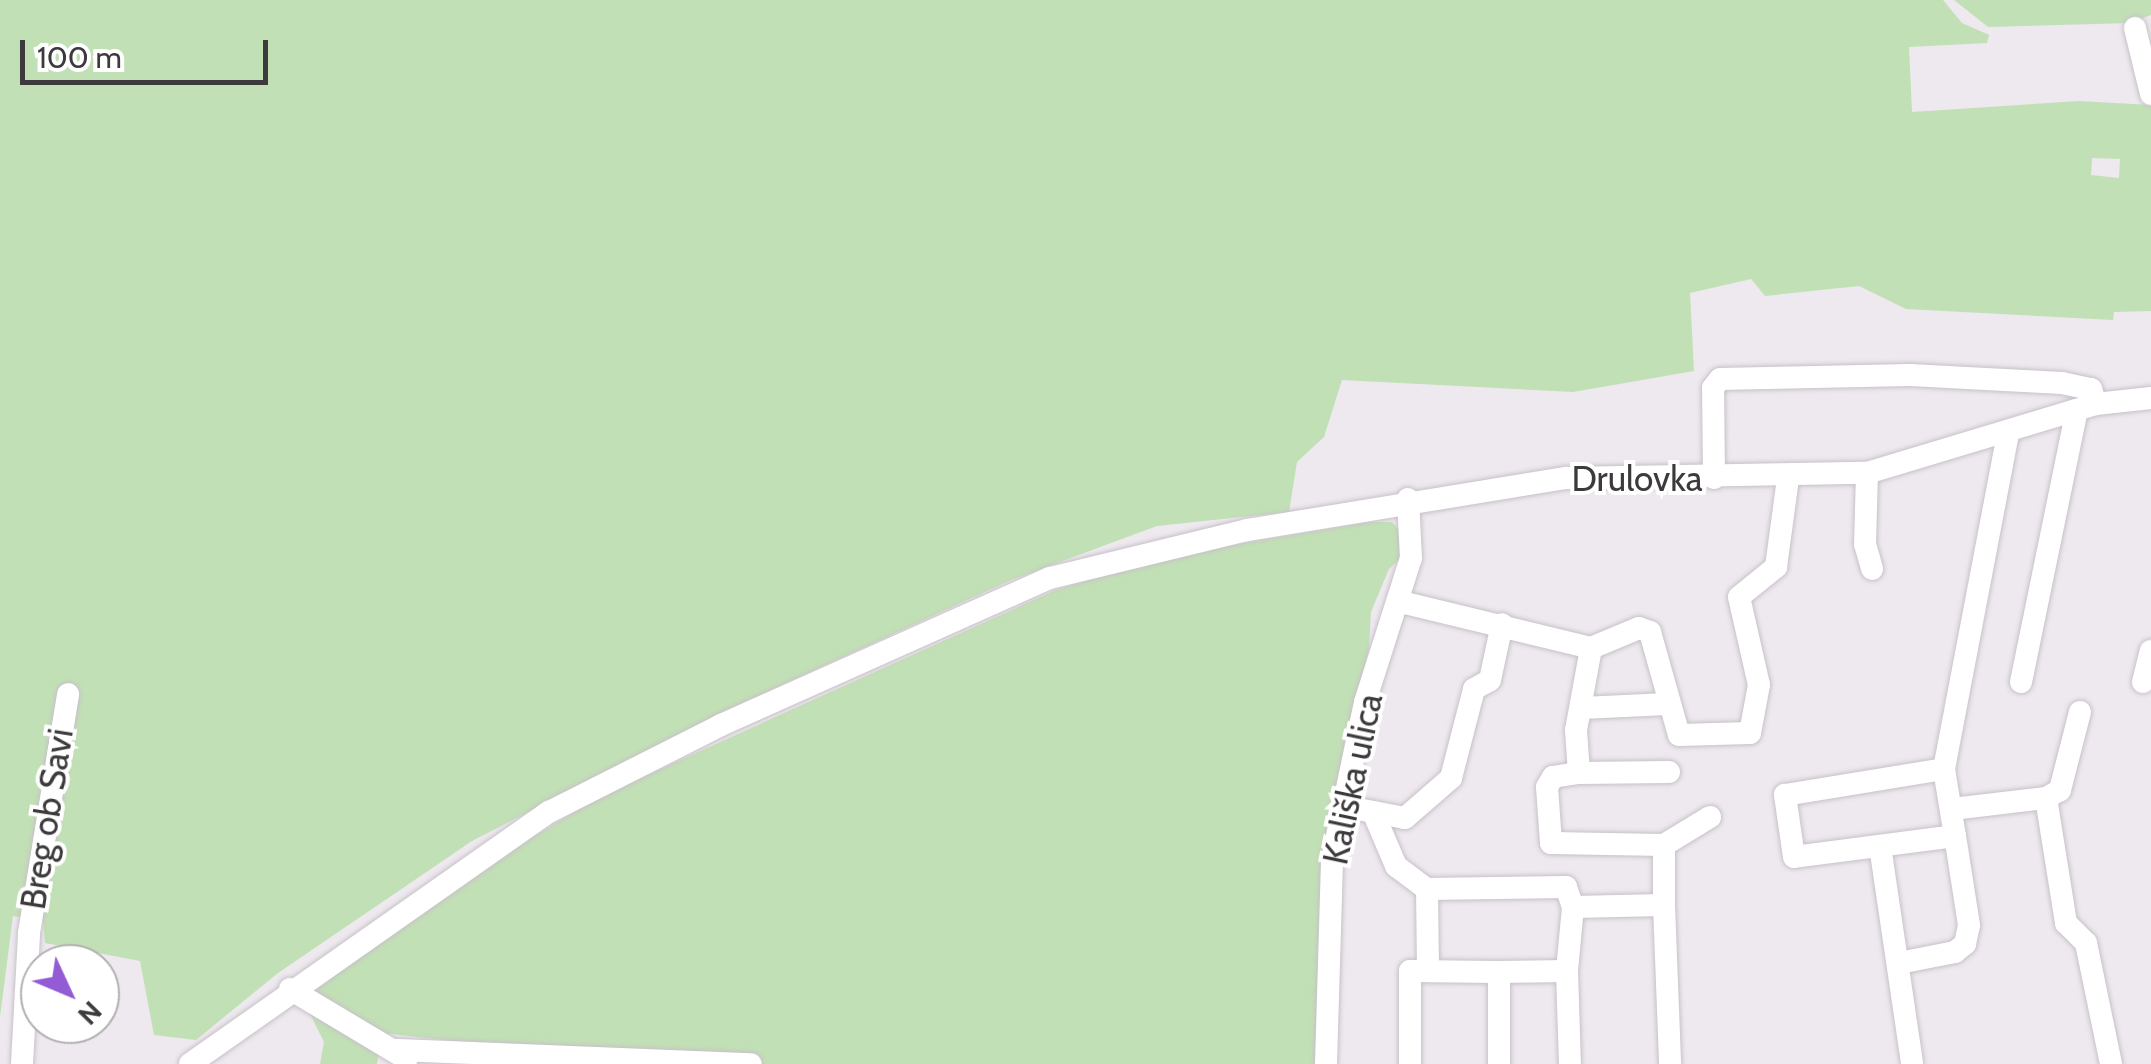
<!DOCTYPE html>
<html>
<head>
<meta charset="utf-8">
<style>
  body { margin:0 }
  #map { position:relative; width:2151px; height:1064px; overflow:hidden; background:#eee8ef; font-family:Cabin,sans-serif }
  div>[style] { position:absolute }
  .green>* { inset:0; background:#c2e0b6 }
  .roads { filter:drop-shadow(0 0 2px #c7c1c8) drop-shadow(0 0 2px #c7c1c8) }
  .minor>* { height:22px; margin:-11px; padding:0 11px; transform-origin:11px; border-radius:11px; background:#fff }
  span { translate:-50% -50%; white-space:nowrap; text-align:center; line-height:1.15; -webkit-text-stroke:8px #fff; paint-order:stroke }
  .street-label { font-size:35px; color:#3c3a3d }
  .north { position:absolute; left:20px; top:944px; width:100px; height:100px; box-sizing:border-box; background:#fff; border:2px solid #b1b0b1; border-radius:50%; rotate:134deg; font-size:28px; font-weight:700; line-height:40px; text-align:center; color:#3c3a3d }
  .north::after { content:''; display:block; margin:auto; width:35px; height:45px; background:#945cd4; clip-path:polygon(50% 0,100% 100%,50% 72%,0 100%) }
  .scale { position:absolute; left:20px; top:40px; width:248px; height:45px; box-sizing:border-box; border:5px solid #3c3a3d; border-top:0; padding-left:12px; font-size:30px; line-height:35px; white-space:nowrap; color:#3c3a3d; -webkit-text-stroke:8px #fff; paint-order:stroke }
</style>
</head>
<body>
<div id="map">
  <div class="green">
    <i style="clip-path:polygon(evenodd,0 0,1943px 0,1962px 23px,1989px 35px,1987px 43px,1909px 47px,1912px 112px,2079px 101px,2151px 105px,2151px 311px,2114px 312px,2113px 320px,1906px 309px,1859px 286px,1765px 296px,1751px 279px,1690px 293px,1694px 371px,1573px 392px,1342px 380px,1324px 437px,1297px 462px,1289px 512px,1157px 526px,1011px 580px,727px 710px,472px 841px,278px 973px,196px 1040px,154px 1035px,140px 961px,45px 943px,43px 921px,13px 916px,0 1017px,0 0,2092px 158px,2120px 159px,2119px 178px,2091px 175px,2092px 158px)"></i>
    <i style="clip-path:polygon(1954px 0,2151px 0,2151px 15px,2130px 23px,1988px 27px)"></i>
    <i style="clip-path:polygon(1370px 522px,1392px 522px,1402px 533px,1400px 559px,1389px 569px,1371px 612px,1369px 648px,1331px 805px,1317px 1064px,525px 1064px,526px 1049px,382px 1033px,377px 1064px,320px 1064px,324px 1042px,301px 996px,486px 865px,601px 796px,1056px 590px,1162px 557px)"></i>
  </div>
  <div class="roads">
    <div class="minor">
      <i style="left:2135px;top:28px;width:68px;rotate:76.4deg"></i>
      <i style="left:1867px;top:473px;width:71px;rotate:91.6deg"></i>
      <i style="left:1865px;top:544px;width:26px;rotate:74deg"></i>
      <i style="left:1714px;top:478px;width:90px;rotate:-90.6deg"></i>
      <i style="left:1713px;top:388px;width:11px;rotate:-52deg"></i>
      <i style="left:1720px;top:379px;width:190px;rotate:-1.2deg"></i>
      <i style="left:1910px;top:375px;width:152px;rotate:3deg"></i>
      <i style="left:2062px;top:383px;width:30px;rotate:12deg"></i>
      <i style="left:2091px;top:389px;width:16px;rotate:72deg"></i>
      <i style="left:1401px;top:602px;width:195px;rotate:13.6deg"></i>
      <i style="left:1591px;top:648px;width:52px;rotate:-22.6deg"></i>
      <i style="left:1639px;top:628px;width:12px;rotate:20deg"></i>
      <i style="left:1650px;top:632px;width:107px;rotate:74.3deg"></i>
      <i style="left:1679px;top:735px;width:71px;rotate:-1.6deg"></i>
      <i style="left:1750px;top:733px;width:49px;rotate:-79.4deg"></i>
      <i style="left:1759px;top:685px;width:90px;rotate:-102.8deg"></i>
      <i style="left:1739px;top:597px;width:48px;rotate:-39deg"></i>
      <i style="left:1776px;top:567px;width:90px;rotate:-82.3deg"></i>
      <i style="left:2021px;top:682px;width:278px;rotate:-78.4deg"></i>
      <i style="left:2143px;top:682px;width:32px;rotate:-76deg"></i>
      <i style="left:1582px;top:708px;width:85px;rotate:-2.7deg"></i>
      <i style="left:2080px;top:712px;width:81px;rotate:104.4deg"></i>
      <i style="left:2060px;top:790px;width:16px;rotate:150deg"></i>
      <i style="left:2046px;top:798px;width:127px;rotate:80.9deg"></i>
      <i style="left:2066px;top:923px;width:28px;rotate:45deg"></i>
      <i style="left:2086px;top:943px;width:124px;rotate:78.3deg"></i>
      <i style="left:1944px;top:769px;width:68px;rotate:80.7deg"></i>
      <i style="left:1955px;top:836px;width:162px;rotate:172.6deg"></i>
      <i style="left:1794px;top:857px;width:63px;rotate:-98.3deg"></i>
      <i style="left:1785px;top:795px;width:161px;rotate:-9.3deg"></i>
      <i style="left:1944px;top:769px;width:343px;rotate:-79.2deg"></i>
      <i style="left:1579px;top:773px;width:43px;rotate:-94deg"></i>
      <i style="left:1576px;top:730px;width:83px;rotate:-79.6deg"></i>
      <i style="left:1342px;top:806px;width:64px;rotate:10.8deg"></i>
      <i style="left:1405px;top:818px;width:61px;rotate:-41deg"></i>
      <i style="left:1451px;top:778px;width:92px;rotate:-75.5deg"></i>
      <i style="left:1474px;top:689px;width:18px;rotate:-29deg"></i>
      <i style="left:1490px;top:680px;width:57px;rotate:-77.9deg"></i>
      <i style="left:1952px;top:809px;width:95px;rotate:-6.7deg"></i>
      <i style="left:1373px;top:812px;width:59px;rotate:66.9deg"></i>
      <i style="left:1396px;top:866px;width:39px;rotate:37deg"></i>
      <i style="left:1664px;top:845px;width:113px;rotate:-179deg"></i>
      <i style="left:1551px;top:843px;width:56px;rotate:-94.1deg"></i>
      <i style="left:1547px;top:787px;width:12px;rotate:-59deg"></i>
      <i style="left:1553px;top:777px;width:26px;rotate:-9deg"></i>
      <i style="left:1579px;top:773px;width:90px;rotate:-0.6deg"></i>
      <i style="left:1664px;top:845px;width:60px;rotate:90deg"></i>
      <i style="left:1664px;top:845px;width:54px;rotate:-31.3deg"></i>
      <i style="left:1880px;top:846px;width:220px;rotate:81.6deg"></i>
      <i style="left:1573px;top:907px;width:91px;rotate:-1.3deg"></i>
      <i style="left:1664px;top:905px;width:159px;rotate:87.8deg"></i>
      <i style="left:1899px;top:963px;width:57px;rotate:-11.1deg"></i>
      <i style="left:1955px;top:952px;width:13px;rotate:-39deg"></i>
      <i style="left:1965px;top:944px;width:19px;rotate:-78deg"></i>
      <i style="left:1969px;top:925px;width:90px;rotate:-98.9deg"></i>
      <i style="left:1428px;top:970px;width:81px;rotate:-90.7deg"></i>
      <i style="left:1427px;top:889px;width:139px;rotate:-0.8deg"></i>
      <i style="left:1566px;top:887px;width:21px;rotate:71deg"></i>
      <i style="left:1573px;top:907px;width:64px;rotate:95.4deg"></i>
      <i style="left:1567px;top:971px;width:68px;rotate:179.2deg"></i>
      <i style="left:1499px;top:972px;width:92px;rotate:90deg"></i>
      <i style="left:1567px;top:971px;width:93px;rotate:88.2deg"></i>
      <i style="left:290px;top:989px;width:136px;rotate:30.9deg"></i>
      <i style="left:397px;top:1050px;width:354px;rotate:2.3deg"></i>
      <i style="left:22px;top:1064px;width:131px;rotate:-86.9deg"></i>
      <i style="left:29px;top:933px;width:242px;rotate:-80.7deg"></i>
      <i style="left:190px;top:1064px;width:439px;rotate:-35.1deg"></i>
      <i style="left:549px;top:812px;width:193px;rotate:-26.8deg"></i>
      <i style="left:721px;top:725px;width:360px;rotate:-24.1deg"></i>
      <i style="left:1050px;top:578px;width:203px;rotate:-13.7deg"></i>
      <i style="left:1247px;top:530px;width:323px;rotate:-9.3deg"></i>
      <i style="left:1566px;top:478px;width:301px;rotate:-1deg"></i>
      <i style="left:1867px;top:473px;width:239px;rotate:-16.8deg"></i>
      <i style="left:2096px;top:404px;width:55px;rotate:-6.2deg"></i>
      <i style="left:1326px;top:1064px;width:204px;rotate:-88.3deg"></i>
      <i style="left:1332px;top:860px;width:161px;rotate:-78.2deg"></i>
      <i style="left:1365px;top:702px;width:151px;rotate:-72.3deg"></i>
      <i style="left:1411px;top:558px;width:59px;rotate:-92.9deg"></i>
      <i style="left:1410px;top:1064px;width:93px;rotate:-90deg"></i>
      <i style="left:1410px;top:971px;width:89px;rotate:0.6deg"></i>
    </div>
  </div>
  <div class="street-label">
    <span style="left:1637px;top:479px">Drulovka</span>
    <span style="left:1353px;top:779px;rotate:-78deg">Kališka ulica</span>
    <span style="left:47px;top:819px;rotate:-81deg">Breg ob Savi</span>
  </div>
  <div class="north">N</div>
  <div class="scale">100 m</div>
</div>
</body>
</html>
